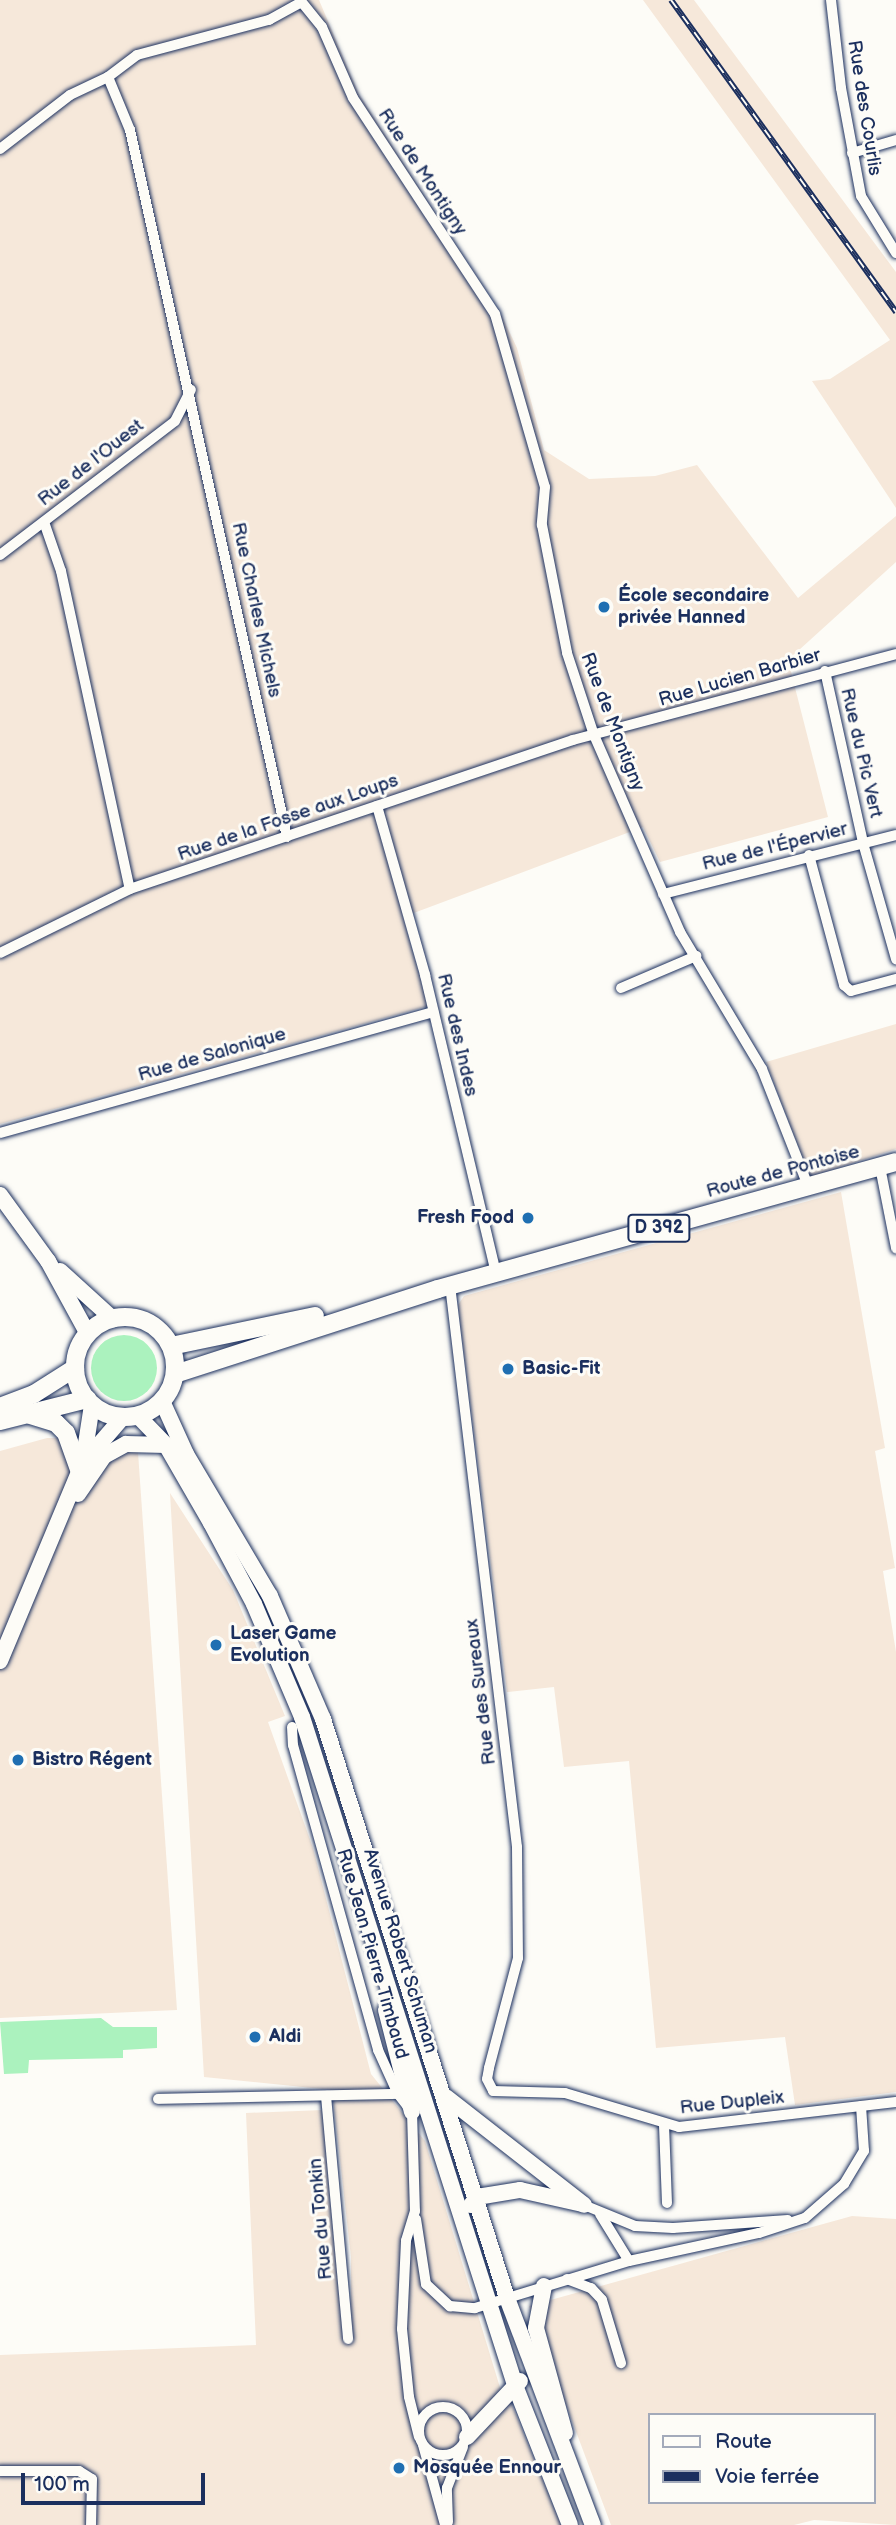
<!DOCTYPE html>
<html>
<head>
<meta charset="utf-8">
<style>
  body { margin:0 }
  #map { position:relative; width:896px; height:2525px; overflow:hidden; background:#fdfcf7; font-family:"Balsamiq Sans",sans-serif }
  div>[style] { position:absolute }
  .built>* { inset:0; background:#f6e8da }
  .green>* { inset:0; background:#abf2be }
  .round { border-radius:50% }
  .roads { filter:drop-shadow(0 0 2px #1b2f5e) drop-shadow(0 0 2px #1b2f5e) }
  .street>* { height:10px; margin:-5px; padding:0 5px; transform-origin:5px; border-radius:5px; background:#fdfcf7 }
  .street>.ring { margin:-5px; padding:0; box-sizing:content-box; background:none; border:10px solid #fdfcf7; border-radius:50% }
  .secondary>* { height:16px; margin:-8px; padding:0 8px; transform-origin:8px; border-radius:8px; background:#fdfcf7 }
  .primary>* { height:18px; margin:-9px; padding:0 9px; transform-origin:9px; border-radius:9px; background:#fdfcf7 }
  .primary>.ring { margin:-9px; padding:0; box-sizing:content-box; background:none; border:18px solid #fdfcf7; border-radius:50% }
  .rail>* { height:6px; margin-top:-3px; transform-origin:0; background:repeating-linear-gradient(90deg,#fdfcf7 0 10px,#1b2f5e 0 20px); box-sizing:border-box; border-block:2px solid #1b2f5e }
  .dots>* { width:19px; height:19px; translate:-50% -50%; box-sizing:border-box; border:4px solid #fdfcf7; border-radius:50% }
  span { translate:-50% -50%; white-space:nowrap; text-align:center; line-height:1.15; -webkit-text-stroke:6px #fdfcf7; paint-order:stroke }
  .shield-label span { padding:2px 5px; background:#fdfcf7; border:2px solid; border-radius:5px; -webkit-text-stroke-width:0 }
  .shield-label { font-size:18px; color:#1b2f5e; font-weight:700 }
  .street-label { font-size:19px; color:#1b2f5e }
  .poi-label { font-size:19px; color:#1b2f5e; font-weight:700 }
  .left { translate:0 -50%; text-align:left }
  .right { translate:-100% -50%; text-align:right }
  .legend { position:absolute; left:648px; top:2413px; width:228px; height:91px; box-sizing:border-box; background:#fdfcf7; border:2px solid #a3aaba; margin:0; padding:9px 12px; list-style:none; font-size:21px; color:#1b2f5e }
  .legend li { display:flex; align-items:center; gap:14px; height:35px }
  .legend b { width:35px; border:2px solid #a3aaba }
  .scale { position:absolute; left:21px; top:2473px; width:184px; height:32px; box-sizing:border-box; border:4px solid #1b2f5e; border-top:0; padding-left:9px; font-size:21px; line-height:24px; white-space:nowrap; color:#1b2f5e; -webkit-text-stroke:5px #fdfcf7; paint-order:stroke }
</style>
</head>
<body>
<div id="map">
  <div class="built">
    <i style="clip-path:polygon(0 0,319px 0,359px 94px,503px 318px,517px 348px,544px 450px,589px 479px,655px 476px,697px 465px,798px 598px,896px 516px,896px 562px,788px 660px,828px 817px,660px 862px,643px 827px,403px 917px,428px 1006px,0 1124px)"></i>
    <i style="clip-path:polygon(643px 0,694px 0,896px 272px,896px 508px,812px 381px,830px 379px,890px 340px)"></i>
    <i style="clip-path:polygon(896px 1024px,896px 1149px,810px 1177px,766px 1062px)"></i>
    <i style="clip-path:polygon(841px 1192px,885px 1448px,875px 1451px,895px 1568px,883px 1571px,896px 1652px,896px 2092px,795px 2105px,785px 2037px,656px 2048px,629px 1761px,564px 1767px,554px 1687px,507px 1692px,458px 1305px,464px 1296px)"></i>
    <i style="clip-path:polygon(47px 1438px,137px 1438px,177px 2010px,0 2018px,0 1451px)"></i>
    <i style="clip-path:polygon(170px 1493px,233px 1590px,285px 1716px,268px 1722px,313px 1848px,371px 2074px,425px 2141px,502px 2394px,510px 2400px,561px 2525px,0 2525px,0 2355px,256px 2345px,246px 2113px,323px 2110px,351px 2315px,351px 2257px,332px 2090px,204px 2077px)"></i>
    <i style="clip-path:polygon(evenodd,852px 2216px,896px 2219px,896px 2525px,814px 2520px,794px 2525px,611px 2525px,529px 2306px,852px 2216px,649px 2415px,873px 2415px,873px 2502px,649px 2502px,649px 2415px)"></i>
  </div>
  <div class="green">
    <i class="round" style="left:91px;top:1335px;width:66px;height:66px"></i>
    <i style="clip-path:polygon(101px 2018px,113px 2027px,157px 2027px,157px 2048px,123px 2050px,123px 2058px,29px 2060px,28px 2073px,4px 2074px,0 2022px)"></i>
  </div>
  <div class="roads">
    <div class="street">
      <i style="left:300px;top:0;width:35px;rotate:51deg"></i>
      <i style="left:322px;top:27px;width:77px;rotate:66.4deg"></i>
      <i style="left:353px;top:98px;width:258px;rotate:56.7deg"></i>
      <i style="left:495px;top:314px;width:180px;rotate:73.9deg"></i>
      <i style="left:545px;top:487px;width:38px;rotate:95deg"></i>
      <i style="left:542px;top:525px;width:130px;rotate:78.9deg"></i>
      <i style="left:567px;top:653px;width:86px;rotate:71.8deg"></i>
      <i style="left:594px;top:735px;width:215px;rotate:66.4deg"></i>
      <i style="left:680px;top:932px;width:160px;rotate:59.1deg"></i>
      <i style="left:762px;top:1069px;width:126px;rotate:68.5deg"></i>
      <i style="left:831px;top:0;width:89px;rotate:83.5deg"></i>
      <i style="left:841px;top:88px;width:110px;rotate:79.5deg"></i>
      <i style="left:861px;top:196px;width:67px;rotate:58.4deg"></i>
      <i style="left:108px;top:77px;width:57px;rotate:67.5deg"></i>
      <i style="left:130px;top:130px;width:724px;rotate:77.48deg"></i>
      <i style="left:0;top:149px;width:88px;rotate:-37.6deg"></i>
      <i style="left:70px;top:95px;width:42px;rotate:-25.3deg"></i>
      <i style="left:108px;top:77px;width:36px;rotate:-37deg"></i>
      <i style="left:137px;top:55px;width:137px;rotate:-14.9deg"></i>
      <i style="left:269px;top:20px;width:35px;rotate:-29deg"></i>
      <i style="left:852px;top:153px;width:46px;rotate:-16.5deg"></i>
      <i style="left:44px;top:522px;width:52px;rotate:70.9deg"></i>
      <i style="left:61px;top:571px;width:325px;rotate:77.8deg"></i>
      <i style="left:0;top:555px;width:220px;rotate:-37.4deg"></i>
      <i style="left:175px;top:421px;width:35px;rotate:-63deg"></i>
      <i style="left:825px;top:671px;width:176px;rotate:77.5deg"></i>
      <i style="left:863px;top:843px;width:121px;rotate:74.1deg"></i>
      <i style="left:377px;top:806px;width:176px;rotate:74.1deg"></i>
      <i style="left:425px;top:975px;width:307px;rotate:76.6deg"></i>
      <i style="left:809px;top:855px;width:135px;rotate:74.9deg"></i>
      <i style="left:844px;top:985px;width:9px;rotate:41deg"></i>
      <i style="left:851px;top:991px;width:47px;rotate:-14.9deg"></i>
      <i style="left:663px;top:894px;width:240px;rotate:-14.2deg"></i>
      <i style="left:0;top:953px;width:145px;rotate:-26.2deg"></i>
      <i style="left:130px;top:889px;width:467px;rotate:-18.6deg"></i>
      <i style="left:573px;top:740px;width:334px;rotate:-14.9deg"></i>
      <i style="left:621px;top:988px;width:82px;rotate:-23.1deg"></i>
      <i style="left:0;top:1133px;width:450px;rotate:-15.6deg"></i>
      <i style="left:880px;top:1167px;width:83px;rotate:78.8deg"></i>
      <i style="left:450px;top:1285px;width:566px;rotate:83.2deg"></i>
      <i style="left:517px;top:1847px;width:111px;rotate:89.5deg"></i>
      <i style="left:518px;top:1958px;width:114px;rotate:104.8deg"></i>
      <i style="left:489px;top:2068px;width:11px;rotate:100deg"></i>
      <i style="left:487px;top:2079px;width:13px;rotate:63deg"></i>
      <i style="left:493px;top:2091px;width:72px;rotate:1.6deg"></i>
      <i style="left:565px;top:2093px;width:119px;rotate:16.6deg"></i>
      <i style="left:679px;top:2127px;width:218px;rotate:-6.6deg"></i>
      <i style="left:292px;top:1727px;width:18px;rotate:87deg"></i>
      <i style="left:293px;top:1745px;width:317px;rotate:74.4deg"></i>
      <i style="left:378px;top:2050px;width:48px;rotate:65.6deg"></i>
      <i style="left:398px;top:2094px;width:23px;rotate:52deg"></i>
      <i style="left:412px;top:2112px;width:99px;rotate:88.3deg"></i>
      <i style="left:415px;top:2211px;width:31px;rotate:107deg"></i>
      <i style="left:406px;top:2241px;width:88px;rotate:92.6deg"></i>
      <i style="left:402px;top:2329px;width:68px;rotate:84.1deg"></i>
      <i style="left:409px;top:2397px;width:41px;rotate:76deg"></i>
      <i style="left:326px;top:2096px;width:244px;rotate:84.8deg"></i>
      <i style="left:158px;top:2099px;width:240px;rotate:-1.2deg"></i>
      <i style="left:664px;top:2125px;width:78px;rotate:87.8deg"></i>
      <i style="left:584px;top:2205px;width:55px;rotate:22.4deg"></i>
      <i style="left:635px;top:2226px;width:38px;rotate:3deg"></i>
      <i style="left:673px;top:2228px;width:115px;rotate:-4deg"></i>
      <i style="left:600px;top:2214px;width:55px;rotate:58.3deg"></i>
      <i style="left:416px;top:2219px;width:66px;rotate:81.3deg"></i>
      <i style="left:426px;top:2284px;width:33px;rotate:43deg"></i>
      <i style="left:450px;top:2306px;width:25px;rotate:5deg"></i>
      <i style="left:475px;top:2308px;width:161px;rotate:-17deg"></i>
      <i style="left:629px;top:2261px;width:133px;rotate:-12.2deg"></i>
      <i style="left:759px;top:2233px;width:48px;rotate:-18.1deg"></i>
      <i style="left:805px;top:2218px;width:52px;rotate:-41.1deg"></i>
      <i style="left:844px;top:2184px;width:39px;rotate:-59deg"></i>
      <i style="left:864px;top:2151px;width:45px;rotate:-93.8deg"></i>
      <i style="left:567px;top:2279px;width:26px;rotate:21deg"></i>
      <i style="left:591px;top:2288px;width:16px;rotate:47deg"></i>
      <i style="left:602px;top:2300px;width:66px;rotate:73.2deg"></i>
      <i class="ring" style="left:419px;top:2407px;width:38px;height:38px"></i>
      <i style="left:423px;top:2445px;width:83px;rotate:74.6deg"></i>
      <i style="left:0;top:2471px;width:79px"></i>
      <i style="left:79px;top:2471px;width:15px;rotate:32deg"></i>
      <i style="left:92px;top:2479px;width:46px;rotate:91.2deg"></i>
      <i style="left:448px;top:2522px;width:34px;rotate:-92deg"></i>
      <i style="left:447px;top:2488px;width:44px;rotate:-68.7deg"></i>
    </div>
    <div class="secondary">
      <i style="left:0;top:1195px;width:82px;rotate:54deg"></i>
      <i style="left:48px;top:1261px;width:83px;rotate:61.3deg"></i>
      <i style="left:60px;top:1271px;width:72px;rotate:42.2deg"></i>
      <i style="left:162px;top:1401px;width:58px;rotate:65.6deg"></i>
      <i style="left:186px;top:1454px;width:165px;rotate:59.4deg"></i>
      <i style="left:270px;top:1596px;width:134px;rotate:66.7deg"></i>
      <i style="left:323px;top:1719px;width:608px;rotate:72.37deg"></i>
      <i style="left:507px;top:2298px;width:243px;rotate:69.3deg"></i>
      <i style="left:138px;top:1416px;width:40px;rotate:46deg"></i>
      <i style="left:166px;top:1445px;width:90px;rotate:60deg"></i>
      <i style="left:211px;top:1523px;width:92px;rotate:62deg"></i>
      <i style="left:254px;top:1604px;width:123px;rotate:67deg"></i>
      <i style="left:302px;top:1717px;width:704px;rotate:72.31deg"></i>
      <i style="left:516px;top:2388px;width:147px;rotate:68.5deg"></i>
      <i style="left:85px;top:1461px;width:58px;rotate:-49.2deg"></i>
      <i style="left:78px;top:1494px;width:46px;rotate:-55.6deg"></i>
      <i style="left:104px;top:1456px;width:25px;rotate:-29deg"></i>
      <i style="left:126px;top:1444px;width:40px;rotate:1.4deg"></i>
      <i style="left:0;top:1661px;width:215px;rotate:-67.3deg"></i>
      <i style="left:83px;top:1463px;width:59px;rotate:-81.2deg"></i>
      <i style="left:386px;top:2010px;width:105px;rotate:75.7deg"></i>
      <i style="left:446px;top:2097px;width:175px;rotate:38deg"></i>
      <i style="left:471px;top:2205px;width:10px;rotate:-53deg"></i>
      <i style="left:477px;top:2197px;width:44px;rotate:-9.2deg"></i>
      <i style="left:520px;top:2190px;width:64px;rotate:12.7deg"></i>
      <i style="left:544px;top:2286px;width:43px;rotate:100.8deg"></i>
      <i style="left:536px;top:2328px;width:109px;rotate:74.6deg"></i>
      <i style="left:467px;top:2437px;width:77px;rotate:-46.6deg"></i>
    </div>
    <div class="primary">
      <i class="ring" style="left:75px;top:1317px;width:82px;height:82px"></i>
      <i style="left:171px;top:1346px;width:147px;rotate:-11.8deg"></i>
      <i style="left:175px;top:1374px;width:276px;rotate:-17.9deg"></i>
      <i style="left:438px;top:1289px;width:475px;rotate:-15.5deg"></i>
      <i style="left:0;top:1407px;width:36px;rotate:-21deg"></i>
      <i style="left:34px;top:1394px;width:49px;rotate:-32.4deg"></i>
      <i style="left:30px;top:1415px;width:27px;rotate:17deg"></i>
      <i style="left:56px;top:1423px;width:14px;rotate:45deg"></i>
      <i style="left:66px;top:1433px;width:41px;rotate:70.3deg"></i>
      <i style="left:0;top:1421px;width:90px;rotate:-14.2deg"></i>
    </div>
  </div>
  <div class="rail">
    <i style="left:671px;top:0;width:385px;rotate:54.2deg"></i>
  </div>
  <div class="dots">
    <i style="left:604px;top:607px;background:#1f6fb2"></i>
    <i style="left:528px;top:1218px;background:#1f6fb2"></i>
    <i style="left:508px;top:1369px;background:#1f6fb2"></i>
    <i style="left:216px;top:1645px;background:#1f6fb2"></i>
    <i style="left:18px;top:1760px;background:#1f6fb2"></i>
    <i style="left:255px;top:2037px;background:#1f6fb2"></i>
    <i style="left:399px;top:2468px;background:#1f6fb2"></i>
  </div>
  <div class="shield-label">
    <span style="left:659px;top:1228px">D 392</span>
  </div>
  <div class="street-label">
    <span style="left:864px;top:108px;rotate:81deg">Rue des Courlis</span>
    <span style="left:422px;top:172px;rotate:57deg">Rue de Montigny</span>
    <span style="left:91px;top:463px;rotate:-38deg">Rue de l'Ouest</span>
    <span style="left:256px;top:610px;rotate:78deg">Rue Charles Michels</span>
    <span style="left:740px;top:678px;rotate:-16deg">Rue Lucien Barbier</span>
    <span style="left:612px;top:722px;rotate:69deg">Rue de Montigny</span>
    <span style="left:861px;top:753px;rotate:77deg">Rue du Pic Vert</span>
    <span style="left:288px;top:818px;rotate:-19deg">Rue de la Fosse aux Loups</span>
    <span style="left:775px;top:847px;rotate:-14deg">Rue de l'Épervier</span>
    <span style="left:457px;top:1035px;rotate:77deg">Rue des Indes</span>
    <span style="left:212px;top:1055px;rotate:-16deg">Rue de Salonique</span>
    <span style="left:783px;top:1172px;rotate:-15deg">Route de Pontoise</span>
    <span style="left:481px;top:1692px;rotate:-97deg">Rue des Sureaux</span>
    <span style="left:400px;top:1951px;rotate:73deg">Avenue Robert Schuman</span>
    <span style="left:372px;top:1954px;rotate:74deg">Rue Jean Pierre Timbaud</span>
    <span style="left:732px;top:2103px;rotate:-6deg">Rue Dupleix</span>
    <span style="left:321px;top:2219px;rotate:-95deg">Rue du Tonkin</span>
  </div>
  <div class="poi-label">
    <span class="left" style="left:618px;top:607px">École secondaire<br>privée Hanned</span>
    <span class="right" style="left:514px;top:1218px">Fresh Food</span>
    <span class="left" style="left:522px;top:1369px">Basic-Fit</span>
    <span class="left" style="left:230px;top:1645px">Laser Game<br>Evolution</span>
    <span class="left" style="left:32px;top:1760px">Bistro Régent</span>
    <span class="left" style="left:269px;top:2037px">Aldi</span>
    <span class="left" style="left:413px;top:2468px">Mosquée Ennour</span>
  </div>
  <ul class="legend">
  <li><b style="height:9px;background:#fdfcf7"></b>Route</li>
  <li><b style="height:9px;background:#1b2f5e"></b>Voie ferrée</li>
  </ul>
  <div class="scale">100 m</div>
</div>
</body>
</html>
